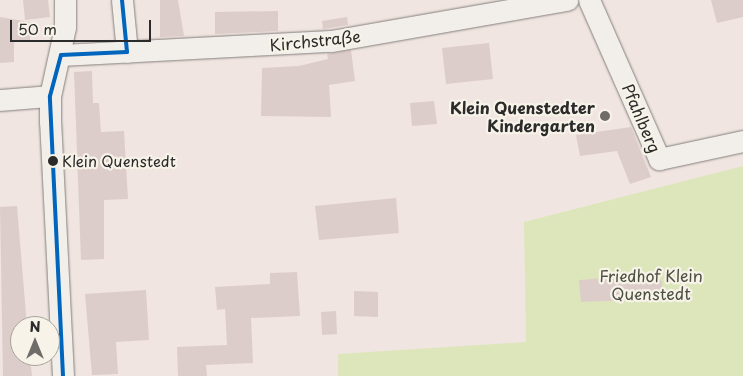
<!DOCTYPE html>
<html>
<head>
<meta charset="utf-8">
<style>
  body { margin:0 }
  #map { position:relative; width:743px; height:376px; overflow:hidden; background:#f0e5e0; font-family:"Playpen Sans",sans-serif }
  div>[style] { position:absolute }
  .green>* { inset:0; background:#dde6bb }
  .building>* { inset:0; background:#ddcdca }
  .roads { filter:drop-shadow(0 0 1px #847f7c) drop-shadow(0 0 1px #847f7c) }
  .minor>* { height:21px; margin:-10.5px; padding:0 10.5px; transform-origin:10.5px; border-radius:10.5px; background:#f2efeb }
  .bus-1>* { height:4px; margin:-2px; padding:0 2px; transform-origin:2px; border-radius:2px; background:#0065bd }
  .dots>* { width:14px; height:14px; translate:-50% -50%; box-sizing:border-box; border:2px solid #f7f3e8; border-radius:50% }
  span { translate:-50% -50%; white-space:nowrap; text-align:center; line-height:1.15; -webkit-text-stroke:4.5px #f7f3e8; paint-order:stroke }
  .bus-label { font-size:15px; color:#2b2b2b }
  .left { translate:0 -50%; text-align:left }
  .street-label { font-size:16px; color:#2b2b2b }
  .poi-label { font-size:16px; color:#2b2b2b; font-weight:700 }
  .right { translate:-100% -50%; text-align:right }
  .park-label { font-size:16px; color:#4c5042 }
  .north { position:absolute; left:10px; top:316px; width:50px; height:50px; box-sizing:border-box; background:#f7f3e8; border:1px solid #a5a39c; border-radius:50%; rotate:0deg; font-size:14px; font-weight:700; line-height:20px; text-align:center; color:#2b2b2b }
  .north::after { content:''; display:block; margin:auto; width:18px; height:22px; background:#706c6a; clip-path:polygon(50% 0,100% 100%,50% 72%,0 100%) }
  .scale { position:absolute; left:10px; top:20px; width:141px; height:22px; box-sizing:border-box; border:2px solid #2b2b2b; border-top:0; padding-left:6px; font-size:15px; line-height:18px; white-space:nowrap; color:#2b2b2b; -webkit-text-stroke:4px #f7f3e8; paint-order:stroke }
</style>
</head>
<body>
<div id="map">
  <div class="green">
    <i style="clip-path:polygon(743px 166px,743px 376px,338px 376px,338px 354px,526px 342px,524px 222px)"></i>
  </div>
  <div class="building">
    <i style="clip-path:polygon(23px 0,48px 0,50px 17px,25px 20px)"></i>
    <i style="clip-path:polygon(160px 0,178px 0,184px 36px,160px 37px)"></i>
    <i style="clip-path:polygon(711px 0,743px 0,743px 17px,717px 23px)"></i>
    <i style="clip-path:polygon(278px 11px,278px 31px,215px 34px,215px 12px)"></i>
    <i style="clip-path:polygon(0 17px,30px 22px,30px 40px,14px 40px,14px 62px,0 63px)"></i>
    <i style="clip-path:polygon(347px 17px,348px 25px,323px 29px,322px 21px)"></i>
    <i style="clip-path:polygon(489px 43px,493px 79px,446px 84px,442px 48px)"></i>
    <i style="clip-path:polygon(351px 50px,355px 81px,329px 85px,331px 117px,261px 116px,262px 68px,299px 66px,328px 59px,327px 54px)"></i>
    <i style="clip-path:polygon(92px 71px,93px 103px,99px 103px,101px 132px,124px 131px,128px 199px,104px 200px,104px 259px,81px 260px,74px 72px)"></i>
    <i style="clip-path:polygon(434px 101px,437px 124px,412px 126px,410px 103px)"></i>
    <i style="clip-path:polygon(631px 127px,651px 177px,630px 184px,617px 151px,580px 156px,576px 135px)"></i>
    <i style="clip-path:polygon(396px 198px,399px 233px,319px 240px,315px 206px)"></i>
    <i style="clip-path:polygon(17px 206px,27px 326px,20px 326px,20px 356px,30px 356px,32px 376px,3px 376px,0 207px)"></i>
    <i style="clip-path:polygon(297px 272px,300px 316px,251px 318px,253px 363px,206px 365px,207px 376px,178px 376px,177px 347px,227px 345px,225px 309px,217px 310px,215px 287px,270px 284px,270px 273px)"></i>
    <i style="clip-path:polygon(655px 274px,662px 281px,662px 291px,656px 299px,581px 302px,579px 280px)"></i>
    <i style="clip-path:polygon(146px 290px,149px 340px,116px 342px,118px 374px,92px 375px,85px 294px)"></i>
    <i style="clip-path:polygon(354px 291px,378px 292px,378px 317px,354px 316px)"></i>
    <i style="clip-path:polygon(336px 311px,337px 334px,322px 335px,321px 312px)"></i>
  </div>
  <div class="roads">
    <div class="minor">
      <i style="left:122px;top:0;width:52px;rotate:84.5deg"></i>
      <i style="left:589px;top:0;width:174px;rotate:66.2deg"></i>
      <i style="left:659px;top:159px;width:86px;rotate:-12.1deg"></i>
      <i style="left:61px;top:55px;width:270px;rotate:-3deg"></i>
      <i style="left:331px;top:41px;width:240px;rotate:-9.9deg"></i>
      <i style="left:0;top:100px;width:50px;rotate:-4.6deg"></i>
      <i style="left:63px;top:376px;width:254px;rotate:-92.9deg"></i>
      <i style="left:50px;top:122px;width:26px;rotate:-90deg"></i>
      <i style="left:50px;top:96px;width:71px;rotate:-77.7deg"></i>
      <i style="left:65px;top:27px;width:27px;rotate:-90deg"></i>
    </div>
  </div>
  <div class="bus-1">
    <i style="left:63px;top:376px;width:280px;rotate:-92.7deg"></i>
    <i style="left:50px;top:96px;width:42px;rotate:-75deg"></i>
    <i style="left:61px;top:55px;width:66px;rotate:-2.6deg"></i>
    <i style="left:127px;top:52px;width:52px;rotate:-95.5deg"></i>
  </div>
  <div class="dots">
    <i style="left:605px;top:116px;background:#706c6a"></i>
    <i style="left:53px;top:161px;background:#2b2b2b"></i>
  </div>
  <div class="bus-label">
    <span class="left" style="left:62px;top:161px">Klein Quenstedt</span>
  </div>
  <div class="street-label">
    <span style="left:315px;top:40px;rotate:-6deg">Kirchstraße</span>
    <span style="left:642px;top:118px;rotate:67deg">Pfahlberg</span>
  </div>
  <div class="poi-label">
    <span class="right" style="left:595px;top:116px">Klein Quenstedter<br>Kindergarten</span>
  </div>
  <div class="park-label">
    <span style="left:651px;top:284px">Friedhof Klein<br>Quenstedt</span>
  </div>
  <div class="north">N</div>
  <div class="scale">50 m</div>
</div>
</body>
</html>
